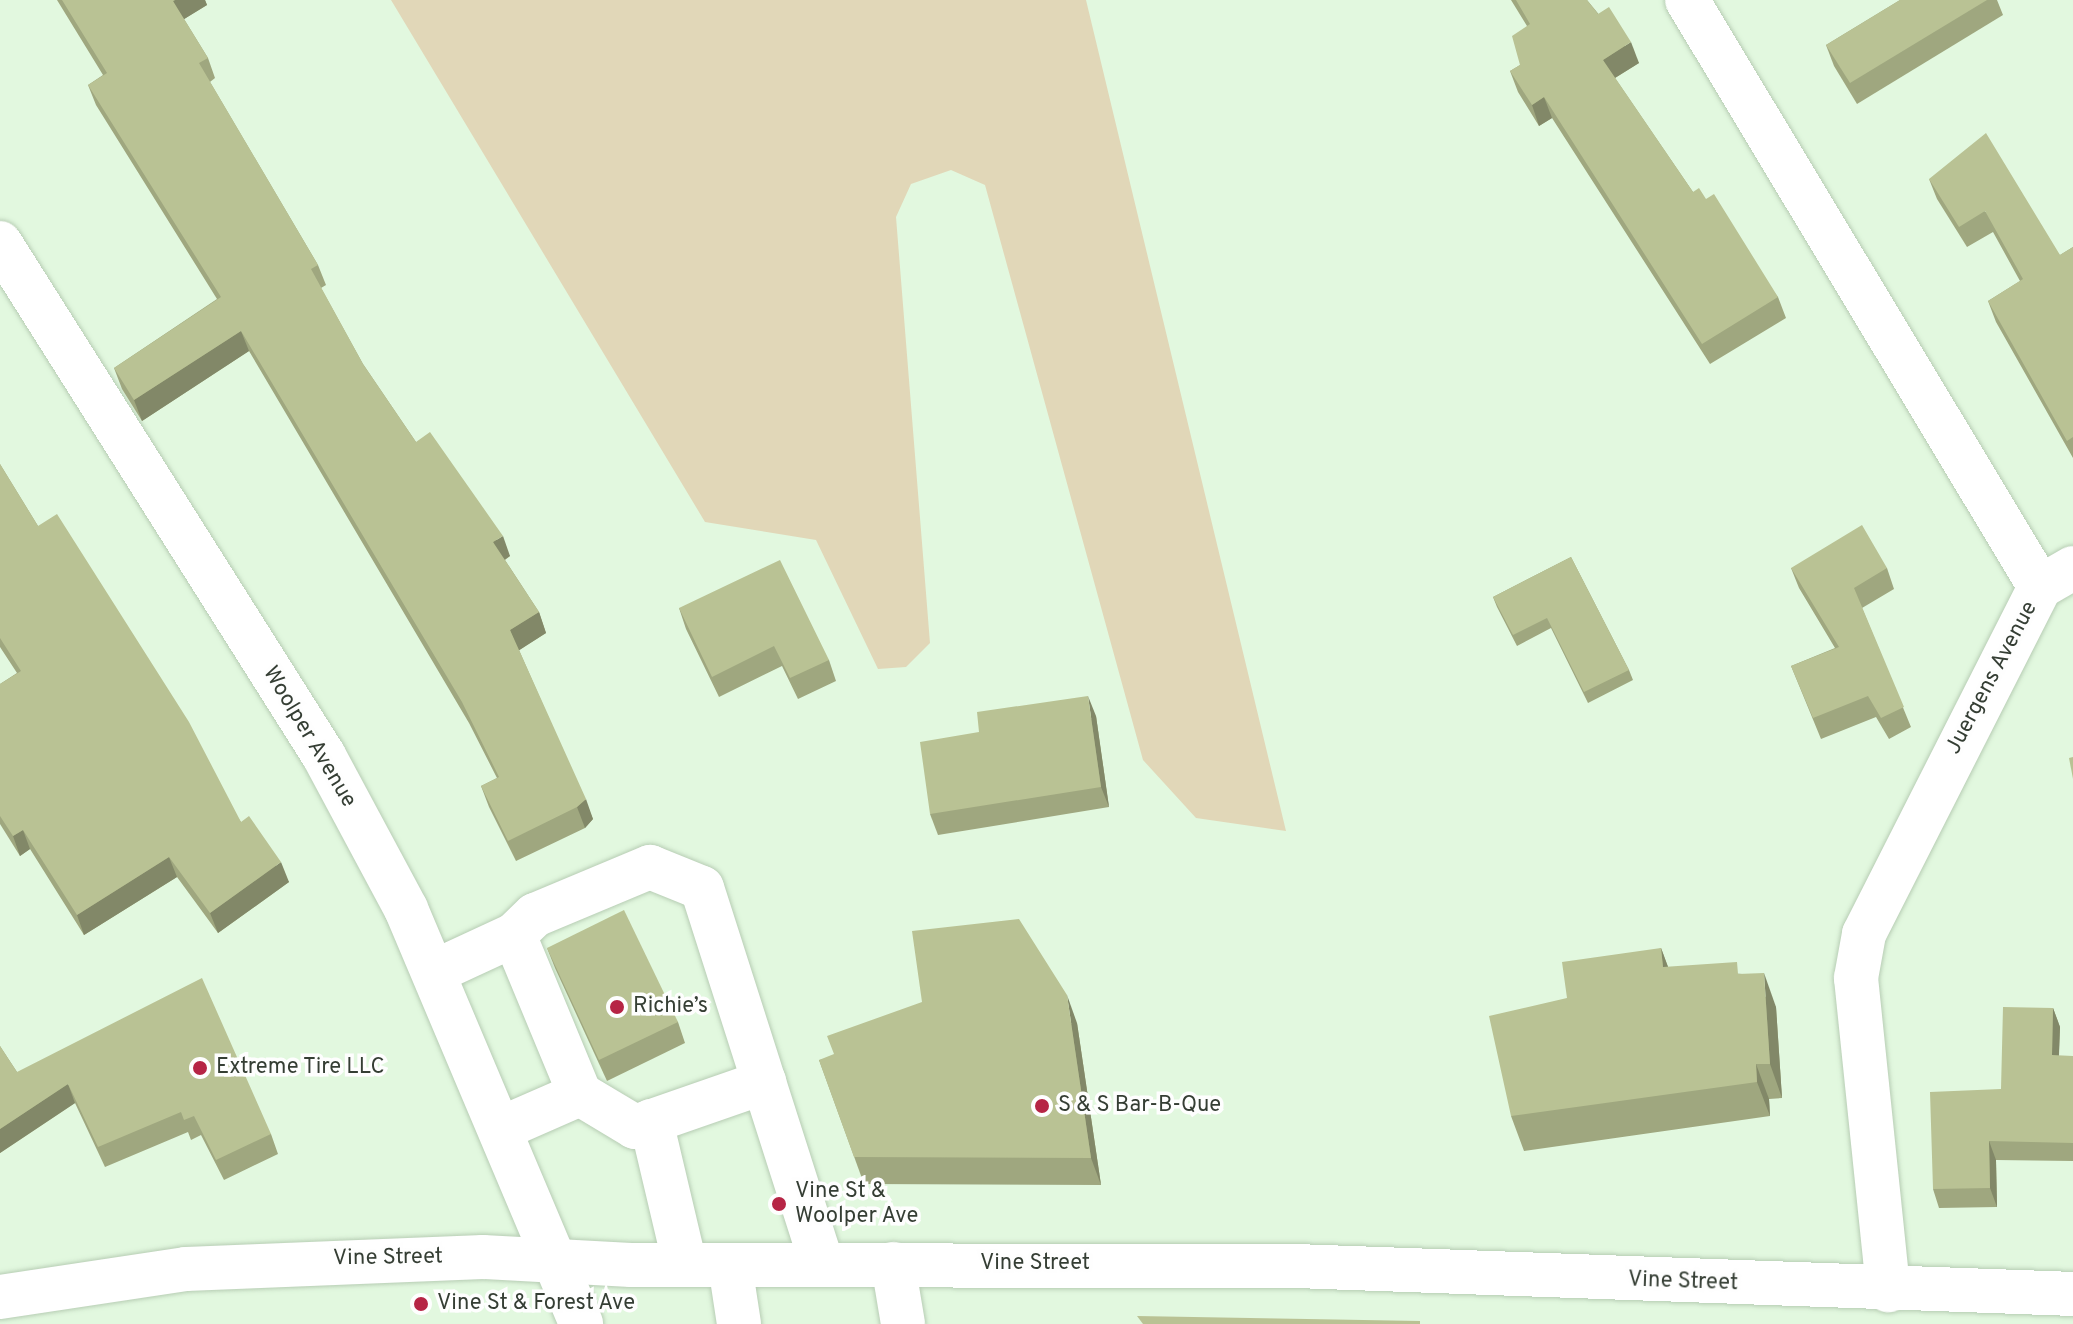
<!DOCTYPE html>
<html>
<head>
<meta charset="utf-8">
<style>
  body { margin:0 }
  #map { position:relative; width:2073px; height:1324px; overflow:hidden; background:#e2f8df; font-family:Overpass,sans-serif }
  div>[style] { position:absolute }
  .green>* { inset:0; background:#e1d7b8 }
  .roads { filter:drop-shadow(0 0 2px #b7cdb4) drop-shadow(0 0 2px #b7cdb4) }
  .minor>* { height:44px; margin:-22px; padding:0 22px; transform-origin:22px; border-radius:22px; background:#fff }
  .major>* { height:44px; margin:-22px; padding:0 22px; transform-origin:22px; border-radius:22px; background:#fff }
  .wall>* { inset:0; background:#9fa77f }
  .shaded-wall>* { inset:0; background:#828868 }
  .building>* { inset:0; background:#b9c294 }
  .dots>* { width:22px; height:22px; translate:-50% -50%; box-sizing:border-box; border:4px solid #fefefe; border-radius:50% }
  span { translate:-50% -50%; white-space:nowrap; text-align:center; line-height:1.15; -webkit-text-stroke:7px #fefefe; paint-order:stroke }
  .street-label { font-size:22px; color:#353e34 }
  .poi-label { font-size:22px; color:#353e34 }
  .left { translate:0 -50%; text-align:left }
</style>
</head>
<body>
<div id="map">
  <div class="green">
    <i style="clip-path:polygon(391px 0,1086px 0,1286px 831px,1196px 818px,1143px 760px,985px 185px,951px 170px,911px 184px,896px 217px,930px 643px,906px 667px,878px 669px,816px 540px,705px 522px)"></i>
  </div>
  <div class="roads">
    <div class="minor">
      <i style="left:1687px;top:0;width:685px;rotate:58.98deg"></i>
      <i style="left:2040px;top:587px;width:389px;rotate:116.9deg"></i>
      <i style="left:1864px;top:934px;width:45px;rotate:100.3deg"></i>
      <i style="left:1856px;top:978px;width:314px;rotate:84.1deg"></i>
      <i style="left:0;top:243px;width:607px;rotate:57.72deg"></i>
      <i style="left:324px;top:756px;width:174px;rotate:61.8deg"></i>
      <i style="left:406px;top:909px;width:450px;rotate:67.1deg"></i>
      <i style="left:2040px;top:587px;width:38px;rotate:-30deg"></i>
      <i style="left:514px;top:935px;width:172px;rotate:67.5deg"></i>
      <i style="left:580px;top:1094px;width:64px;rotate:31deg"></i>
      <i style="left:635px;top:1127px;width:137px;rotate:-19.2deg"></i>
      <i style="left:434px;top:972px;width:88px;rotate:-24.8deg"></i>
      <i style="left:514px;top:935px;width:29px;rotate:-44deg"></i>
      <i style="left:535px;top:915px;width:125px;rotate:-22.7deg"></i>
      <i style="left:650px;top:867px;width:56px;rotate:22deg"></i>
      <i style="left:702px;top:888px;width:395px;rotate:72.3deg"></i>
      <i style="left:651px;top:1121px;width:148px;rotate:76.7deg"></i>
      <i style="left:500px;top:1129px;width:87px;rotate:-23.6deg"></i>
      <i style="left:893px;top:1264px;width:61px;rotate:80.5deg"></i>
      <i style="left:730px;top:1265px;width:60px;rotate:81.3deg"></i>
    </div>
    <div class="major">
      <i style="left:0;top:1297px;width:188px;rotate:-8.6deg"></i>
      <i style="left:186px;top:1269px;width:297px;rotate:-2.3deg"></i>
      <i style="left:483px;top:1257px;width:148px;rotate:3.1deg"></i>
      <i style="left:631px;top:1265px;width:665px;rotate:0.09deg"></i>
      <i style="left:1296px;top:1266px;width:778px;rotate:2.06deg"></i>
    </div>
  </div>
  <div class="wall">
    <i style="clip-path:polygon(57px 0,205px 0,207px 5px,184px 19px,208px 58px,215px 78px,210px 82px,318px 265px,326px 285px,321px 288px,363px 364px,416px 442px,510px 556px,505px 560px,539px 612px,546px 633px,519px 650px,593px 819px,585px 828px,516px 861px,489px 807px,481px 786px,497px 778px,469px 723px,249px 351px,142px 421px,122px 389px,114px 368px,217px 299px,96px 105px,88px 85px,103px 75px)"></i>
    <i style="clip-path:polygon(1511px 0,1587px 0,1639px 63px,1615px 78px,1693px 192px,1778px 297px,1786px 318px,1710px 364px,1552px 118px,1539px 126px,1518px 92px,1510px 71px,1520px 65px,1527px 26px)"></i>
    <i style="clip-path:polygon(1900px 0,1997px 0,2003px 15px,1857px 104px,1834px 66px,1826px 45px)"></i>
    <i style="clip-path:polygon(1929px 179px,2060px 255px,2073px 247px,2073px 458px,1996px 322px,1988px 301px,2020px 281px,1993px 232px,1967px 247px,1937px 199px)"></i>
    <i style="clip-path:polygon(0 464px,38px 526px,241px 822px,289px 882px,218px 933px,177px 877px,84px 935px,30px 849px,20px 856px,0 824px,0 684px,17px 673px,0 647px)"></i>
    <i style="clip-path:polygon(1571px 557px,1629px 670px,1633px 680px,1588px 703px,1551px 628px,1517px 646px,1497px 607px,1493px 597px)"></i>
    <i style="clip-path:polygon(1791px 568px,1887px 568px,1894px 589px,1862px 608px,1911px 727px,1889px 739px,1876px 717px,1821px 739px,1791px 666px,1835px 648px,1799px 588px)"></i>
    <i style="clip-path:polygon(679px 608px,829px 660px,836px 681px,798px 699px,782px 666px,719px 697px,686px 629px)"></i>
    <i style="clip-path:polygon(1096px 716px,1109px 807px,938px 835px,930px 814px)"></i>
    <i style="clip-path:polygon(547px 948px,678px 1022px,685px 1043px,607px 1081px,555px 968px)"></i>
    <i style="clip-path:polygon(1661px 948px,1668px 967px,1742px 974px,1776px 1007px,1782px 1098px,1769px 1099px,1770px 1116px,1524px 1151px,1511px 1116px,1567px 998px)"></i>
    <i style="clip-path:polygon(2053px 1008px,2060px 1027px,2059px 1056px,2073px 1056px,2073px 1161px,1996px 1160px,1997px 1207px,1939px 1208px,1933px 1189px,2001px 1089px)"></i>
    <i style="clip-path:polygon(1077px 1023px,1101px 1185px,864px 1184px,819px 1060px)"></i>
    <i style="clip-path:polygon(0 1046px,17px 1072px,271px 1134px,278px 1154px,224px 1180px,201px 1135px,191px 1140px,188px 1132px,105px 1167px,75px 1103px,0 1153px)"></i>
  </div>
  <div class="shaded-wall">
    <i style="clip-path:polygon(175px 0,205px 0,207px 5px,181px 21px,173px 1px)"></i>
    <i style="clip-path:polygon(1631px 42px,1639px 63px,1610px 81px,1603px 60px)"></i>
    <i style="clip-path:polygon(1544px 97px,1552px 118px,1539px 126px,1532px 105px)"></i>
    <i style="clip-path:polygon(241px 331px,249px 351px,142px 421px,134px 400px)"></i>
    <i style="clip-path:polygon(503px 536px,510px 556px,501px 562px,493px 542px)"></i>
    <i style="clip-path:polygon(539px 612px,546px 633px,518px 651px,510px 630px)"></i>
    <i style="clip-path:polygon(1088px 696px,1096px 716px,1109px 807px,1101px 787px)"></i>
    <i style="clip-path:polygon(586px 799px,593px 819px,585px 828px,577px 807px)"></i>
    <i style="clip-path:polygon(23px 830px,30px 849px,20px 856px,13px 836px)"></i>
    <i style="clip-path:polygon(169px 857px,177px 877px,84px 935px,77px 915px)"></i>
    <i style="clip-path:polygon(281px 862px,289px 882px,218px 933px,210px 913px)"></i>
    <i style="clip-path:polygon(1661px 948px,1674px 983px,1663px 967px)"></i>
    <i style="clip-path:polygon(1764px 973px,1776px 1007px,1782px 1098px,1770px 1064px)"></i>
    <i style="clip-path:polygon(1067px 995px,1077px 1023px,1101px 1185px,1091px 1158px)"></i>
    <i style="clip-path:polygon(2053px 1008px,2060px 1027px,2058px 1074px,2052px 1055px)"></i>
    <i style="clip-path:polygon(1756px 1064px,1769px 1099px,1770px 1116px,1757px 1082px)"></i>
    <i style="clip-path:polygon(68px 1084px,75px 1103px,0 1153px,0 1129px)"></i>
    <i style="clip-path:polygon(1989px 1141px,1996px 1160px,1997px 1207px,1990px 1188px)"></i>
  </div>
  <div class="building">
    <i style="clip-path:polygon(62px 0,175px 0,173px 1px,208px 58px,199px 63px,318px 265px,311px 269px,363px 364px,416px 442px,430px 432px,503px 536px,493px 542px,539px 612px,510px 630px,586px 799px,577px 807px,508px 841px,481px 786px,499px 777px,462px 702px,241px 331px,134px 400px,114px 368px,221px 297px,88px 85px,107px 73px)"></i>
    <i style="clip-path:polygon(1516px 0,1587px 0,1598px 14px,1609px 7px,1631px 42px,1603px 60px,1693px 192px,1699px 188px,1706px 199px,1714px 194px,1778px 297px,1702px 344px,1544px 97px,1532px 105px,1510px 71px,1520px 65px,1512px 36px,1530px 24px)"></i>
    <i style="clip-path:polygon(1900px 0,1987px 0,1850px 83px,1826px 45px)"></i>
    <i style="clip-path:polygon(1986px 133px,2060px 255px,2073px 247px,2073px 437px,2067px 441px,1988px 301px,2023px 279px,1985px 211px,1959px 227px,1929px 179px)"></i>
    <i style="clip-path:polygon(0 464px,38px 526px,57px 514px,189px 722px,241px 822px,249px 816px,281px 862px,210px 913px,169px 857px,77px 915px,23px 830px,13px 836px,0 816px,0 684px,21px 671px,0 638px)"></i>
    <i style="clip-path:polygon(1862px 525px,1887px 568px,1854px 588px,1904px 707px,1881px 718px,1868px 696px,1813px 718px,1791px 666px,1839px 647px,1791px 568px)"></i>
    <i style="clip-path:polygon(1571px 557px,1629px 670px,1584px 692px,1547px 618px,1513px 635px,1493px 597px)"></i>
    <i style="clip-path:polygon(780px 560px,829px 660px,790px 678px,774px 646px,712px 677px,679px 608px)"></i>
    <i style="clip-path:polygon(1088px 696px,1101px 787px,930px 814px,920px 742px,979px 732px,977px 712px)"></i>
    <i style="clip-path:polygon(2073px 757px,2073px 779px,2069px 758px)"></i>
    <i style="clip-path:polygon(624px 910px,678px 1022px,599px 1060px,547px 948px)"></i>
    <i style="clip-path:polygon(1019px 919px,1067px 995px,1091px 1158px,854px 1157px,819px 1060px,834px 1054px,827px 1036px,922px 1002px,912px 931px)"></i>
    <i style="clip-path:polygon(1661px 948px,1663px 967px,1737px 962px,1738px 974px,1764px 973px,1770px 1064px,1756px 1064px,1757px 1082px,1511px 1116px,1489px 1016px,1567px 998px,1562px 962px)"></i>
    <i style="clip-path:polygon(202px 978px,271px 1134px,216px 1160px,194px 1116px,184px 1120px,181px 1112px,98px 1147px,68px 1084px,0 1129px,0 1046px,17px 1072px)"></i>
    <i style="clip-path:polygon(2003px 1007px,2053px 1008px,2052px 1055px,2073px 1056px,2073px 1143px,1989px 1141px,1990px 1188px,1933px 1189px,1930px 1092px,2001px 1089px)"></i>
    <i style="clip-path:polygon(1137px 1316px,1420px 1321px,1420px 1324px,1143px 1324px)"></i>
  </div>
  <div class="dots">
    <i style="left:617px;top:1007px;background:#b62545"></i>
    <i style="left:200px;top:1068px;background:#b62545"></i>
    <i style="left:1042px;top:1106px;background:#b62545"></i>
    <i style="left:779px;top:1204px;background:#b62545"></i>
    <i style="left:421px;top:1304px;background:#b62545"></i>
  </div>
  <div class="street-label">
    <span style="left:1992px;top:678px;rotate:-62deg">Juergens Avenue</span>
    <span style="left:309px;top:737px;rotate:59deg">Woolper Avenue</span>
    <span style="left:388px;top:1258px;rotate:-1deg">Vine Street</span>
    <span style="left:1035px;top:1264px">Vine Street</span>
    <span style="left:1683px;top:1282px;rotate:2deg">Vine Street</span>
  </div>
  <div class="poi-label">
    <span class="left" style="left:633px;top:1007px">Richie’s</span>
    <span class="left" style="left:216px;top:1068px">Extreme Tire LLC</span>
    <span class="left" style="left:1058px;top:1106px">S &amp; S Bar-B-Que</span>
    <span class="left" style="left:795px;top:1204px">Vine St &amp;<br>Woolper Ave</span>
    <span class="left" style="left:437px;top:1304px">Vine St &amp; Forest Ave</span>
  </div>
</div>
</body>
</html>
